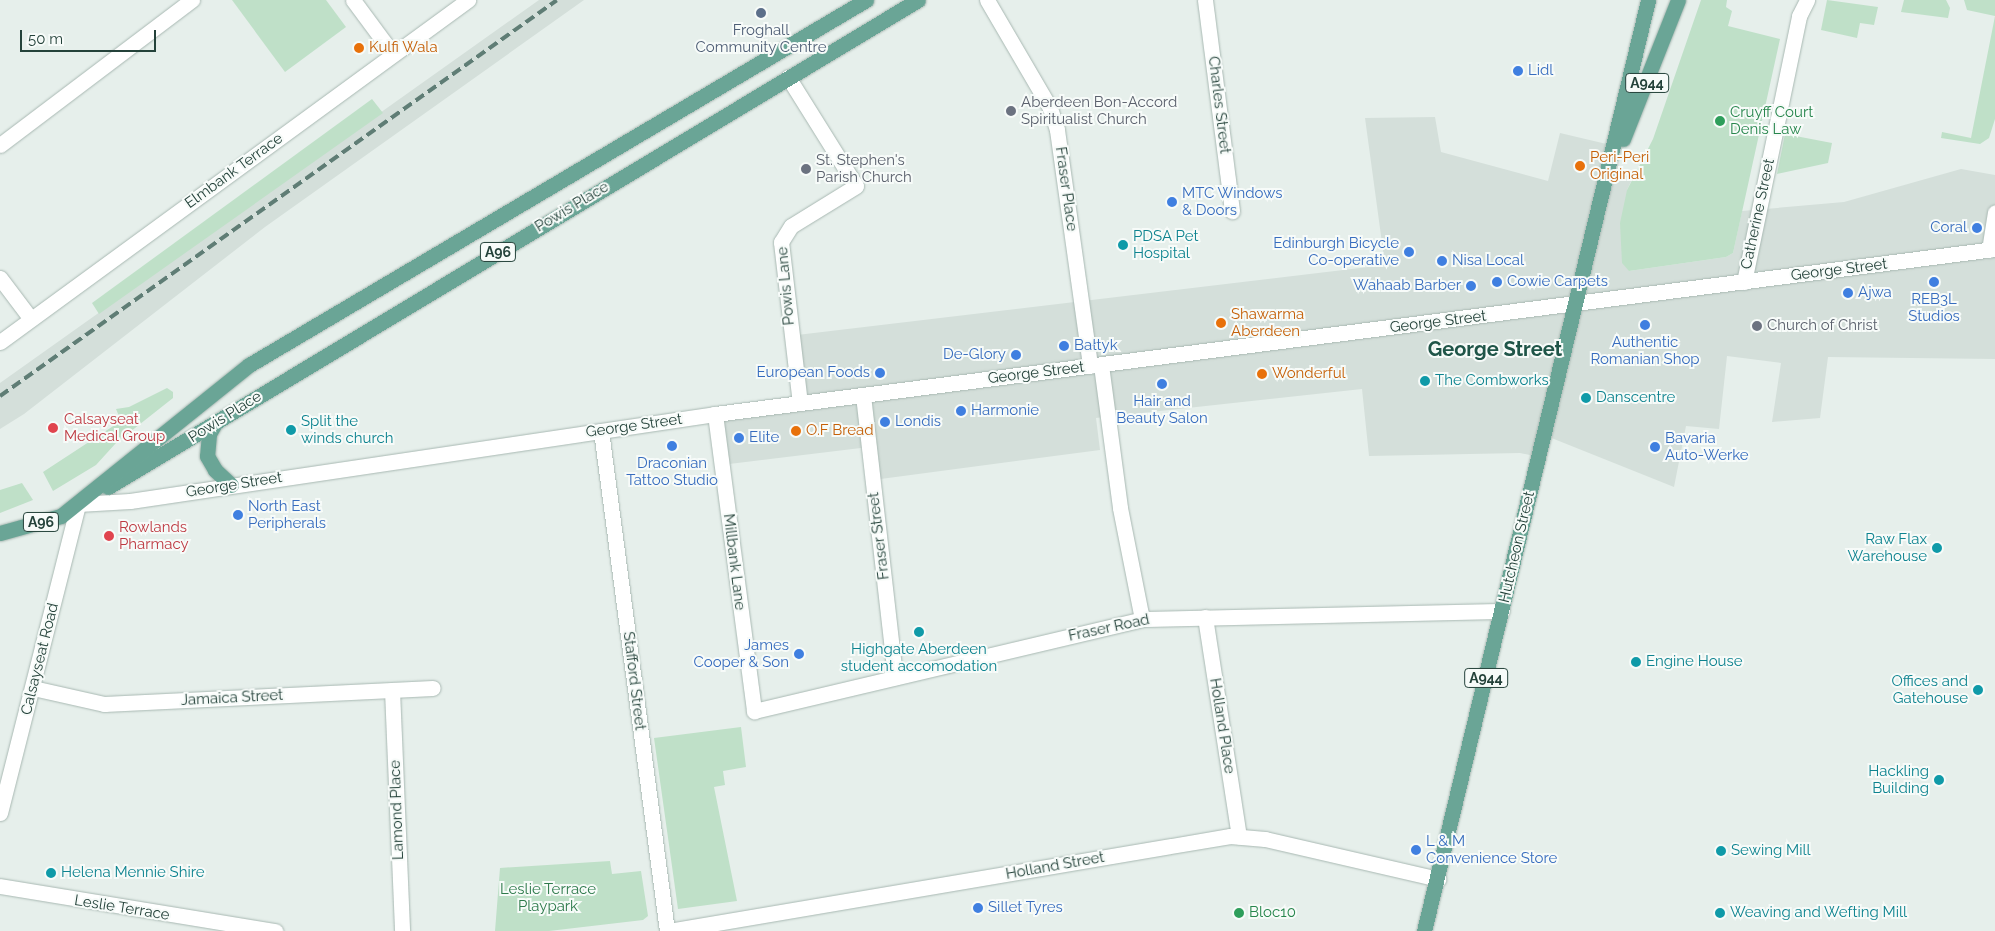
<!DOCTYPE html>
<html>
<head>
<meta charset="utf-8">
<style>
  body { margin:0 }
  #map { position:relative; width:1995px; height:931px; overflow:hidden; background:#e6efeb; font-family:Raleway,sans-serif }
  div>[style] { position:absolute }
  .built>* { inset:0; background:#d4dfda }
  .green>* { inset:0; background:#bfe0c8 }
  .roads { filter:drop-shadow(0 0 1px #a8b8b2) drop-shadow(0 0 1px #a8b8b2) }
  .street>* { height:15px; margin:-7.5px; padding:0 7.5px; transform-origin:7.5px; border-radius:7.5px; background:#fff }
  .secondary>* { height:15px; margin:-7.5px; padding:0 7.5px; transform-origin:7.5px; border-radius:7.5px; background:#fff }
  .primary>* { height:15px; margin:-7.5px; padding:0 7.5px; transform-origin:7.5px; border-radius:7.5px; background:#6aa596 }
  .rail>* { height:4px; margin-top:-2px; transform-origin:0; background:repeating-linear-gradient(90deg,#5f7d75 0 10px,transparent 0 15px) }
  .dots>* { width:14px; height:14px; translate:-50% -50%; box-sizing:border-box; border:2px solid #f7fbf9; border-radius:50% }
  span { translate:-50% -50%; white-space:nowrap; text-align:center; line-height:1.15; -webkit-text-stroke:4px #f7fbf9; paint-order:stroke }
  .shield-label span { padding:1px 4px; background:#f7fbf9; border:1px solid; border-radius:4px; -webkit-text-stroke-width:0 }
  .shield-label { font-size:14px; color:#24423a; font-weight:700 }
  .service-label { font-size:15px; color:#4e5e75 }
  .food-label { font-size:15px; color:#c56008 }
  .left { translate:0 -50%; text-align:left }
  .shop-label { font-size:15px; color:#366cbe }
  .right { translate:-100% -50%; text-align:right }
  .worship-label { font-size:15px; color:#5b616d }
  .street-label { font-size:15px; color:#24423a }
  .leisure-label { font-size:15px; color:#27864d }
  .culture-label { font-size:15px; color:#0d838f }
  .health-label { font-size:15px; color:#be3a42 }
  .park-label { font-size:15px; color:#2d7a4b }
  .district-label { font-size:20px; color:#1f5548; font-weight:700 }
  .scale { position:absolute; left:20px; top:30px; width:136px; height:22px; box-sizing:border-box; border:2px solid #24423a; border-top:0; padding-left:6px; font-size:15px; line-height:18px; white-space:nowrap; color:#24423a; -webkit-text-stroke:4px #f7fbf9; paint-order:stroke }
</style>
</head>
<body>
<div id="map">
  <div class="built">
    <i style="clip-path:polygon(539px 0,584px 0,265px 227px,24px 414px,0 429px,0 383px)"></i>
    <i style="clip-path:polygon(1435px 117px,1441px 152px,1548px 181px,1560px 133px,1615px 146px,1609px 172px,1633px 177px,1627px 190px,1629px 271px,1726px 257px,1733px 253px,1742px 211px,1844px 202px,1961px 169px,1995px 175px,1995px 359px,1828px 357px,1820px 418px,1772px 422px,1781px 363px,1727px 356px,1719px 429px,1686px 426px,1674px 487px,1544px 435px,1539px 457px,1520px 453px,1369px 456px,1362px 389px,1096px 418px,1100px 450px,873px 480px,869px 447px,721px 465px,715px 414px,800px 403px,797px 335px,1385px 265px,1365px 118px)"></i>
  </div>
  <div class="green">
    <i style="clip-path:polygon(232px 0,326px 0,346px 27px,285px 72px)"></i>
    <i style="clip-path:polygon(1701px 0,1727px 0,1726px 7px,1732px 11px,1728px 26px,1780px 39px,1733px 253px,1726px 257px,1629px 271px,1622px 263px,1620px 223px,1627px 190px,1653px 139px)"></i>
    <i style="clip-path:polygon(1827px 0,1878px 7px,1874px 25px,1860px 23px,1857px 38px,1821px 30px)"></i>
    <i style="clip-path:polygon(1904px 0,1946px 0,1950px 8px,1948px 18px,1901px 12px)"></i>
    <i style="clip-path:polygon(1964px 0,1995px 0,1995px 119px,1989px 138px,1980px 144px,1941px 138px,1942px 132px,1971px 138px,1995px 16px,1967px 10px)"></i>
    <i style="clip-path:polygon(372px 99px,383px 113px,99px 314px,92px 303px)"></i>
    <i style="clip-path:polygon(1785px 134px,1832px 143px,1828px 163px,1777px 174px)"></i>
    <i style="clip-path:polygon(167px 388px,173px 392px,173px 398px,116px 443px,96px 465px,53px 491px,43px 472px,121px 421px,116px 409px,129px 407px)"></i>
    <i style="clip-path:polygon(22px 483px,33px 500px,0 513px,0 490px)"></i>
    <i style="clip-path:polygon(741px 727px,746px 767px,723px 771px,725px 785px,714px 787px,737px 901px,678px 909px,654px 738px)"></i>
    <i style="clip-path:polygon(610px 861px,612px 874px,641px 871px,648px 916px,643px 920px,549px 931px,495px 931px,500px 868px)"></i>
  </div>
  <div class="roads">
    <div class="street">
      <i style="left:353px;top:0;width:67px;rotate:53.5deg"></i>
      <i style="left:987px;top:0;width:125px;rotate:59.7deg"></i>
      <i style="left:1050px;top:108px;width:23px;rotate:72deg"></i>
      <i style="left:1057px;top:130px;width:238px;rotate:82deg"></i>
      <i style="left:1205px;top:0;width:213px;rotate:82.7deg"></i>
      <i style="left:788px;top:77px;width:128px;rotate:58deg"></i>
      <i style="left:856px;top:186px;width:76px;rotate:148.4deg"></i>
      <i style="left:791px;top:226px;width:19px;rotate:122deg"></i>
      <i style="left:781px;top:242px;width:162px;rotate:83.3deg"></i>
      <i style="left:0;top:145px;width:241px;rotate:-37.1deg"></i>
      <i style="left:1989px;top:250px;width:38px;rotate:-81deg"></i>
      <i style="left:0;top:278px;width:51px;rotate:52.9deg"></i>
      <i style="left:1744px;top:282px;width:272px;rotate:-78.3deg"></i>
      <i style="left:1799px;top:16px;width:18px;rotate:-63deg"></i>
      <i style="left:0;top:342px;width:580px;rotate:-36.16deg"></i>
      <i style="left:1101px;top:365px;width:144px;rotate:82.4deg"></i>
      <i style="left:1120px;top:508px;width:113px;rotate:78.8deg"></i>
      <i style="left:863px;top:395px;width:284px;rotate:83.5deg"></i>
      <i style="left:715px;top:414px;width:300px;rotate:82.5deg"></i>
      <i style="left:754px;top:711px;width:399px;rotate:-13.3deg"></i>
      <i style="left:1142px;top:619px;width:360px;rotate:-1.3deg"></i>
      <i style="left:601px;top:431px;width:504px;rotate:82.48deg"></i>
      <i style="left:1205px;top:617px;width:222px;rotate:81.2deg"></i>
      <i style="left:33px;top:688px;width:73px;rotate:12.7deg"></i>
      <i style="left:104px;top:704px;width:329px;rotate:-2.8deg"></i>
      <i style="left:392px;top:690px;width:241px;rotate:87.6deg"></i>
      <i style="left:0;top:813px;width:319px;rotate:-75.8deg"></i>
      <i style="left:0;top:886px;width:279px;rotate:9.3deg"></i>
      <i style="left:669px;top:931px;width:569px;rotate:-9.61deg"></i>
      <i style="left:1230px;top:836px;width:35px;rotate:5deg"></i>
      <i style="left:1265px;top:839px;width:178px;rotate:13deg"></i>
    </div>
    <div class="secondary">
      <i style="left:78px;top:504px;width:52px;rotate:-3.3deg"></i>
      <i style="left:130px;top:501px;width:591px;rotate:-8.46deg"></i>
      <i style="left:715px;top:414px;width:1291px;rotate:-7.35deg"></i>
    </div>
    <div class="primary">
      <i style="left:1623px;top:139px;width:149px;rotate:-68.4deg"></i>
      <i style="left:215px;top:423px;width:13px;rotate:119deg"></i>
      <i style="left:209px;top:434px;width:22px;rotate:95deg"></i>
      <i style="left:207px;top:456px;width:16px;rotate:60deg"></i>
      <i style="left:215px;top:470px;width:22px;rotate:43deg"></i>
      <i style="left:108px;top:487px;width:945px;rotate:-31.02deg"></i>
      <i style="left:0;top:533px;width:63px;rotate:-15.6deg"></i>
      <i style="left:61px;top:516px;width:241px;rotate:-38.8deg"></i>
      <i style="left:249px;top:365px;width:717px;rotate:-30.61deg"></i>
      <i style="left:1424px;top:931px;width:958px;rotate:-76.47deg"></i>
    </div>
  </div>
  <div class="rail">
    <i style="left:0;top:396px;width:683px;rotate:-35.41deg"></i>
  </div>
  <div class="dots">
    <i style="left:761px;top:13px;background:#5c6f8a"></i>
    <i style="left:359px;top:48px;background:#e8710a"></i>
    <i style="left:1518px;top:71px;background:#3f7fe0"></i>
    <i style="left:1011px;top:111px;background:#6b7280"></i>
    <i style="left:1720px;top:121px;background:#2e9e5b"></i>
    <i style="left:1580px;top:166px;background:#e8710a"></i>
    <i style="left:806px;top:169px;background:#6b7280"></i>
    <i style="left:1172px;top:202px;background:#3f7fe0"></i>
    <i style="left:1977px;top:228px;background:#3f7fe0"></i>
    <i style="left:1123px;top:245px;background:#0f9aa8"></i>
    <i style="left:1409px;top:252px;background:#3f7fe0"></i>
    <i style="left:1442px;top:261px;background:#3f7fe0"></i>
    <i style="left:1497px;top:282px;background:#3f7fe0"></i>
    <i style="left:1934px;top:282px;background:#3f7fe0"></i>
    <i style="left:1471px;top:286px;background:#3f7fe0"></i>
    <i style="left:1848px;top:293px;background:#3f7fe0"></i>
    <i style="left:1221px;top:323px;background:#e8710a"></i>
    <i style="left:1645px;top:325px;background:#3f7fe0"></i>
    <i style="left:1757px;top:326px;background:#6b7280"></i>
    <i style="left:1064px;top:346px;background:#3f7fe0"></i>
    <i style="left:1016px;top:355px;background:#3f7fe0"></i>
    <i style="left:880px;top:373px;background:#3f7fe0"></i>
    <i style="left:1262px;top:374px;background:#e8710a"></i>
    <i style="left:1425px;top:381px;background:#0f9aa8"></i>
    <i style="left:1162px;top:384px;background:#3f7fe0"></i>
    <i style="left:1586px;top:398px;background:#0f9aa8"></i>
    <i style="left:961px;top:411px;background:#3f7fe0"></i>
    <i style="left:885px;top:422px;background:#3f7fe0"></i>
    <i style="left:53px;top:428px;background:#e0444e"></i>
    <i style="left:291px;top:430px;background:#0f9aa8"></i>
    <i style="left:796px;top:431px;background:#e8710a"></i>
    <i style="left:739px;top:438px;background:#3f7fe0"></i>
    <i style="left:672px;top:446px;background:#3f7fe0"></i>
    <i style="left:1655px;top:447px;background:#3f7fe0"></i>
    <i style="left:238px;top:515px;background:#3f7fe0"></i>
    <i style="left:109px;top:536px;background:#e0444e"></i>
    <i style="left:1937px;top:548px;background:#0f9aa8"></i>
    <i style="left:919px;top:632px;background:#0f9aa8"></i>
    <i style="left:799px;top:654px;background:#3f7fe0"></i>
    <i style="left:1636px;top:662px;background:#0f9aa8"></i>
    <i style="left:1978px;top:690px;background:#0f9aa8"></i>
    <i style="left:1939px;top:780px;background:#0f9aa8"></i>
    <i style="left:1416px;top:850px;background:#3f7fe0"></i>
    <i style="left:1721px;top:851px;background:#0f9aa8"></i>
    <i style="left:51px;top:873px;background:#0f9aa8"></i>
    <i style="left:978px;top:908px;background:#3f7fe0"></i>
    <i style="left:1239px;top:913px;background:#2e9e5b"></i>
    <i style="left:1720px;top:913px;background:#0f9aa8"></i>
  </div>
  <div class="shield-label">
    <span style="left:1647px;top:83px">A944</span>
    <span style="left:498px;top:252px">A96</span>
    <span style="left:41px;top:522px">A96</span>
    <span style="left:1486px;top:678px">A944</span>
  </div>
  <div class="service-label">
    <span style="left:761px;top:39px">Froghall<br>Community Centre</span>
  </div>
  <div class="food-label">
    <span class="left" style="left:369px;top:48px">Kulfi Wala</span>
    <span class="left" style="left:1590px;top:166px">Peri-Peri<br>Original</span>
    <span class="left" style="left:1231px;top:323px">Shawarma<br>Aberdeen</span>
    <span class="left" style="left:1272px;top:374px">Wonderful</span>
    <span class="left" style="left:806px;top:431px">O.F Bread</span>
  </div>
  <div class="shop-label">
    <span class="left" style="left:1528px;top:71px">Lidl</span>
    <span class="left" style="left:1182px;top:202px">MTC Windows<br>&amp; Doors</span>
    <span class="right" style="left:1967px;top:228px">Coral</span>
    <span class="right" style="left:1399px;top:252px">Edinburgh Bicycle<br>Co-operative</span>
    <span class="left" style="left:1452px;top:261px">Nisa Local</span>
    <span class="left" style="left:1507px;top:282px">Cowie Carpets</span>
    <span class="right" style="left:1461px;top:286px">Wahaab Barber</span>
    <span class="left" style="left:1858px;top:293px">Ajwa</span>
    <span style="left:1934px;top:308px">REB3L<br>Studios</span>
    <span style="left:1645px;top:351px">Authentic<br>Romanian Shop</span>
    <span class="left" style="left:1074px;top:346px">Bałtyk</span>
    <span class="right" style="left:1006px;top:355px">De-Glory</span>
    <span class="right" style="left:870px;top:373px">European Foods</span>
    <span style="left:1162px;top:410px">Hair and<br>Beauty Salon</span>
    <span class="left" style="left:971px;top:411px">Harmonie</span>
    <span class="left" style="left:895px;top:422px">Londis</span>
    <span class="left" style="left:749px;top:438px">Elite</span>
    <span class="left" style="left:1665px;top:447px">Bavaria<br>Auto-Werke</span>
    <span style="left:672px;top:472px">Draconian<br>Tattoo Studio</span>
    <span class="left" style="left:248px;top:515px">North East<br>Peripherals</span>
    <span class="right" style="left:789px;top:654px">James<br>Cooper &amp; Son</span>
    <span class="left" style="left:1426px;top:850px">L &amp; M<br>Convenience Store</span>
    <span class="left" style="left:988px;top:908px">Sillet Tyres</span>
  </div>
  <div class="worship-label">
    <span class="left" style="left:1021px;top:111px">Aberdeen Bon-Accord<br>Spiritualist Church</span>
    <span class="left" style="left:816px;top:169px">St. Stephen's<br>Parish Church</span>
    <span class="left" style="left:1767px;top:326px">Church of Christ</span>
  </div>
  <div class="street-label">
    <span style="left:1219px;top:105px;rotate:83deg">Charles Street</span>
    <span style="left:234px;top:171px;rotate:-36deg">Elmbank Terrace</span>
    <span style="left:1066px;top:189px;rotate:82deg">Fraser Place</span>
    <span style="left:572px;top:207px;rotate:-31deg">Powis Place</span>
    <span style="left:1758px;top:214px;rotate:-78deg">Catherine Street</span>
    <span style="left:1839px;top:270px;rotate:-7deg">George Street</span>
    <span style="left:786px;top:286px;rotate:-95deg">Powis Lane</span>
    <span style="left:1438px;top:322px;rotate:-7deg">George Street</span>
    <span style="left:1036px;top:373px;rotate:-7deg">George Street</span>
    <span style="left:225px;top:417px;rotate:-32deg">Powis Place</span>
    <span style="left:634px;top:426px;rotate:-8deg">George Street</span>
    <span style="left:234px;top:485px;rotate:-9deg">George Street</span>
    <span style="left:879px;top:536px;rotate:-97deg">Fraser Street</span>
    <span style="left:1517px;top:547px;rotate:-77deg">Hutcheon Street</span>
    <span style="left:734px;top:562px;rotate:83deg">Millbank Lane</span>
    <span style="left:1109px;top:628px;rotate:-12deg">Fraser Road</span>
    <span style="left:40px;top:659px;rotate:-76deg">Calsayseat Road</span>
    <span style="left:634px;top:681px;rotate:83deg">Stafford Street</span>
    <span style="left:232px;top:698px;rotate:-3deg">Jamaica Street</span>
    <span style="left:1222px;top:726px;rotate:81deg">Holland Place</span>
    <span style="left:397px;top:810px;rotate:-92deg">Lamond Place</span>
    <span style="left:1055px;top:866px;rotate:-10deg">Holland Street</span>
    <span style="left:122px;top:908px;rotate:9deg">Leslie Terrace</span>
  </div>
  <div class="leisure-label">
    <span class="left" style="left:1730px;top:121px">Cruyff Court<br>Denis Law</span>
    <span class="left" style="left:1249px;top:913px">Bloc10</span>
  </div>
  <div class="culture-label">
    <span class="left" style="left:1133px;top:245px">PDSA Pet<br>Hospital</span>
    <span class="left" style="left:1435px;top:381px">The Combworks</span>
    <span class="left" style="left:1596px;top:398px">Danscentre</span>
    <span class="left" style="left:301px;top:430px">Split the<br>winds church</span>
    <span class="right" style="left:1927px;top:548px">Raw Flax<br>Warehouse</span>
    <span style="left:919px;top:658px">Highgate Aberdeen<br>student accomodation</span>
    <span class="left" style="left:1646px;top:662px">Engine House</span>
    <span class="right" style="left:1968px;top:690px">Offices and<br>Gatehouse</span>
    <span class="right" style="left:1929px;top:780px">Hackling<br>Building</span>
    <span class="left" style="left:1731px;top:851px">Sewing Mill</span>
    <span class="left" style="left:61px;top:873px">Helena Mennie Shire</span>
    <span class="left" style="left:1730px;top:913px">Weaving and Wefting Mill</span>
  </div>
  <div class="health-label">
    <span class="left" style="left:64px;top:428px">Calsayseat<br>Medical Group</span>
    <span class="left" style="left:119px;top:536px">Rowlands<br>Pharmacy</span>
  </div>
  <div class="park-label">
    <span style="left:548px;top:898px">Leslie Terrace<br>Playpark</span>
  </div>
  <div class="district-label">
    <span style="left:1495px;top:349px">George Street</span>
  </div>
  <div class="scale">50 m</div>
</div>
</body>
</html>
